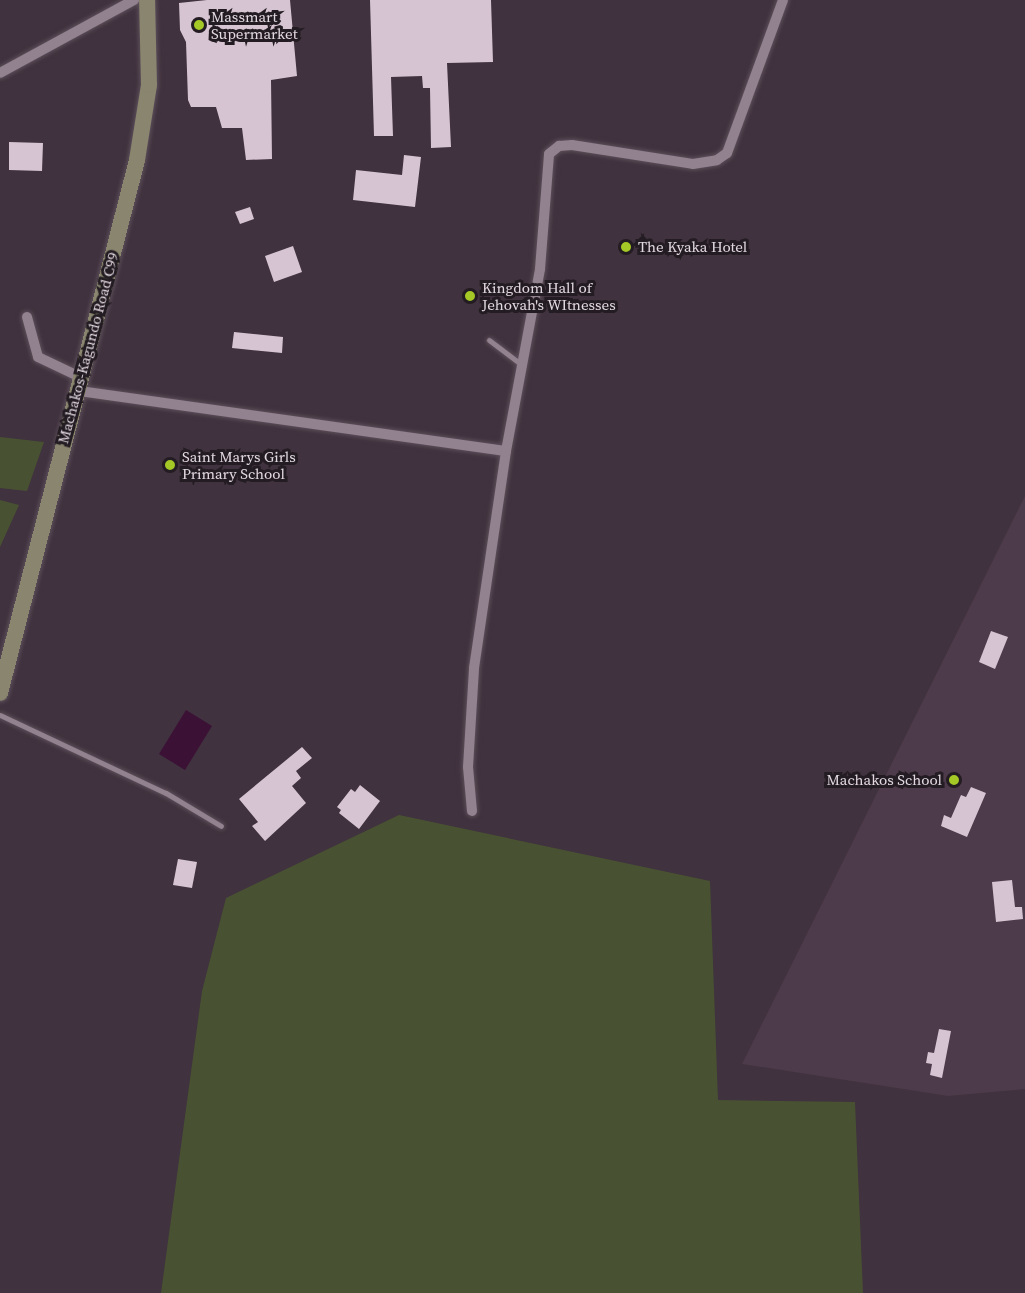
<!DOCTYPE html>
<html>
<head>
<meta charset="utf-8">
<style>
  body { margin:0 }
  #map { position:relative; width:1025px; height:1293px; overflow:hidden; background:#40323e; font-family:"Source Serif 4",serif }
  div>[style] { position:absolute }
  .built>* { inset:0; background:#4d3a4a }
  .green>* { inset:0; background:#485232 }
  .water>* { inset:0; background:#3b1136 }
  .building>* { inset:0; background:#d6c4d2 }
  .roads { filter:drop-shadow(0 0 2px #5c4f5a) drop-shadow(0 0 2px #5c4f5a) }
  .service>* { height:5px; margin:-2.5px; padding:0 2.5px; transform-origin:2.5px; border-radius:2.5px; background:#92818e }
  .minor>* { height:10px; margin:-5px; padding:0 5px; transform-origin:5px; border-radius:5px; background:#92818e }
  .secondary>* { height:16px; margin:-8px; padding:0 8px; transform-origin:8px; border-radius:8px; background:#89856e }
  .dots>* { width:16px; height:16px; translate:-50% -50%; box-sizing:border-box; border:3px solid #231c22; border-radius:50% }
  span { translate:-50% -50%; white-space:nowrap; text-align:center; line-height:1.15; -webkit-text-stroke:6px #231c22; paint-order:stroke }
  .poi-label { font-size:15px; color:#e3d9e1 }
  .left { translate:0 -50%; text-align:left }
  .right { translate:-100% -50%; text-align:right }
  .street-label { font-size:15px; color:#e3d9e1 }
</style>
</head>
<body>
<div id="map">
  <div class="built">
    <i style="clip-path:polygon(1025px 496px,1025px 1089px,948px 1096px,742px 1064px)"></i>
  </div>
  <div class="green">
    <i style="clip-path:polygon(0 437px,44px 442px,27px 491px,0 488px)"></i>
    <i style="clip-path:polygon(0 500px,19px 505px,0 547px)"></i>
    <i style="clip-path:polygon(399px 815px,710px 881px,718px 1100px,855px 1102px,863px 1293px,161px 1293px,202px 991px,226px 898px)"></i>
  </div>
  <div class="water">
    <i style="clip-path:polygon(186px 710px,212px 726px,185px 770px,159px 754px)"></i>
  </div>
  <div class="building">
    <i style="clip-path:polygon(207px 0,290px 0,297px 76px,271px 80px,272px 159px,246px 160px,242px 128px,222px 128px,216px 107px,191px 107px,188px 100px,186px 42px,180px 30px,179px 3px)"></i>
    <i style="clip-path:polygon(370px 0,491px 0,493px 62px,447px 63px,451px 147px,431px 148px,430px 88px,423px 88px,422px 76px,391px 77px,393px 136px,374px 136px)"></i>
    <i style="clip-path:polygon(9px 142px,43px 143px,42px 171px,9px 170px)"></i>
    <i style="clip-path:polygon(404px 155px,421px 157px,415px 207px,353px 200px,356px 170px,402px 175px)"></i>
    <i style="clip-path:polygon(250px 207px,254px 219px,240px 224px,235px 212px)"></i>
    <i style="clip-path:polygon(293px 246px,302px 272px,274px 282px,265px 256px)"></i>
    <i style="clip-path:polygon(234px 332px,283px 337px,282px 353px,232px 348px)"></i>
    <i style="clip-path:polygon(991px 631px,1008px 637px,995px 669px,979px 662px)"></i>
    <i style="clip-path:polygon(302px 747px,312px 758px,296px 771px,301px 778px,292px 786px,306px 803px,265px 841px,252px 826px,258px 822px,239px 799px)"></i>
    <i style="clip-path:polygon(360px 785px,380px 801px,359px 829px,339px 813px,341px 810px,337px 807px,351px 789px,355px 792px)"></i>
    <i style="clip-path:polygon(971px 787px,986px 793px,967px 837px,941px 826px,944px 815px,951px 818px,961px 795px,966px 797px)"></i>
    <i style="clip-path:polygon(178px 859px,197px 862px,192px 888px,173px 885px)"></i>
    <i style="clip-path:polygon(1012px 880px,1015px 907px,1022px 907px,1023px 919px,996px 922px,992px 882px)"></i>
    <i style="clip-path:polygon(939px 1029px,951px 1031px,942px 1078px,930px 1075px,932px 1064px,926px 1063px,928px 1052px,934px 1053px)"></i>
  </div>
  <div class="roads">
    <div class="service">
      <i style="left:489px;top:340px;width:41px;rotate:37.1deg"></i>
      <i style="left:0;top:715px;width:183px;rotate:25.2deg"></i>
      <i style="left:166px;top:793px;width:64px;rotate:31deg"></i>
    </div>
    <div class="minor">
      <i style="left:0;top:73px;width:153px;rotate:-28.6deg"></i>
      <i style="left:27px;top:317px;width:41px;rotate:74.6deg"></i>
      <i style="left:38px;top:357px;width:49px;rotate:25.5deg"></i>
      <i style="left:79px;top:391px;width:431px;rotate:8deg"></i>
      <i style="left:472px;top:811px;width:44px;rotate:-95.2deg"></i>
      <i style="left:468px;top:767px;width:99px;rotate:-86.5deg"></i>
      <i style="left:474px;top:668px;width:219px;rotate:-81.6deg"></i>
      <i style="left:506px;top:451px;width:185px;rotate:-79.4deg"></i>
      <i style="left:540px;top:269px;width:115px;rotate:-85.5deg"></i>
      <i style="left:549px;top:154px;width:13px;rotate:-39deg"></i>
      <i style="left:559px;top:146px;width:13px;rotate:-4deg"></i>
      <i style="left:572px;top:145px;width:122px;rotate:8.9deg"></i>
      <i style="left:693px;top:164px;width:24px;rotate:-9deg"></i>
      <i style="left:717px;top:160px;width:12px;rotate:-35deg"></i>
      <i style="left:727px;top:153px;width:163px;rotate:-69.9deg"></i>
    </div>
    <div class="secondary">
      <i style="left:0;top:693px;width:550px;rotate:-75.58deg"></i>
      <i style="left:137px;top:160px;width:76px;rotate:-80.9deg"></i>
      <i style="left:149px;top:85px;width:85px;rotate:-91.3deg"></i>
    </div>
  </div>
  <div class="dots">
    <i style="left:199px;top:25px;background:#a4c825"></i>
    <i style="left:626px;top:247px;background:#a4c825"></i>
    <i style="left:470px;top:296px;background:#a4c825"></i>
    <i style="left:170px;top:465px;background:#a4c825"></i>
    <i style="left:954px;top:780px;background:#a4c825"></i>
  </div>
  <div class="poi-label">
    <span class="left" style="left:211px;top:25px">Massmart<br>Supermarket</span>
    <span class="left" style="left:638px;top:247px">The Kyaka Hotel</span>
    <span class="left" style="left:482px;top:296px">Kingdom Hall of<br>Jehovah's WItnesses</span>
    <span class="left" style="left:182px;top:465px">Saint Marys Girls<br>Primary School</span>
    <span class="right" style="left:942px;top:780px">Machakos School</span>
  </div>
  <div class="street-label">
    <span style="left:88px;top:348px;rotate:-75deg">Machakos-Kagundo Road C99</span>
  </div>
</div>
</body>
</html>
